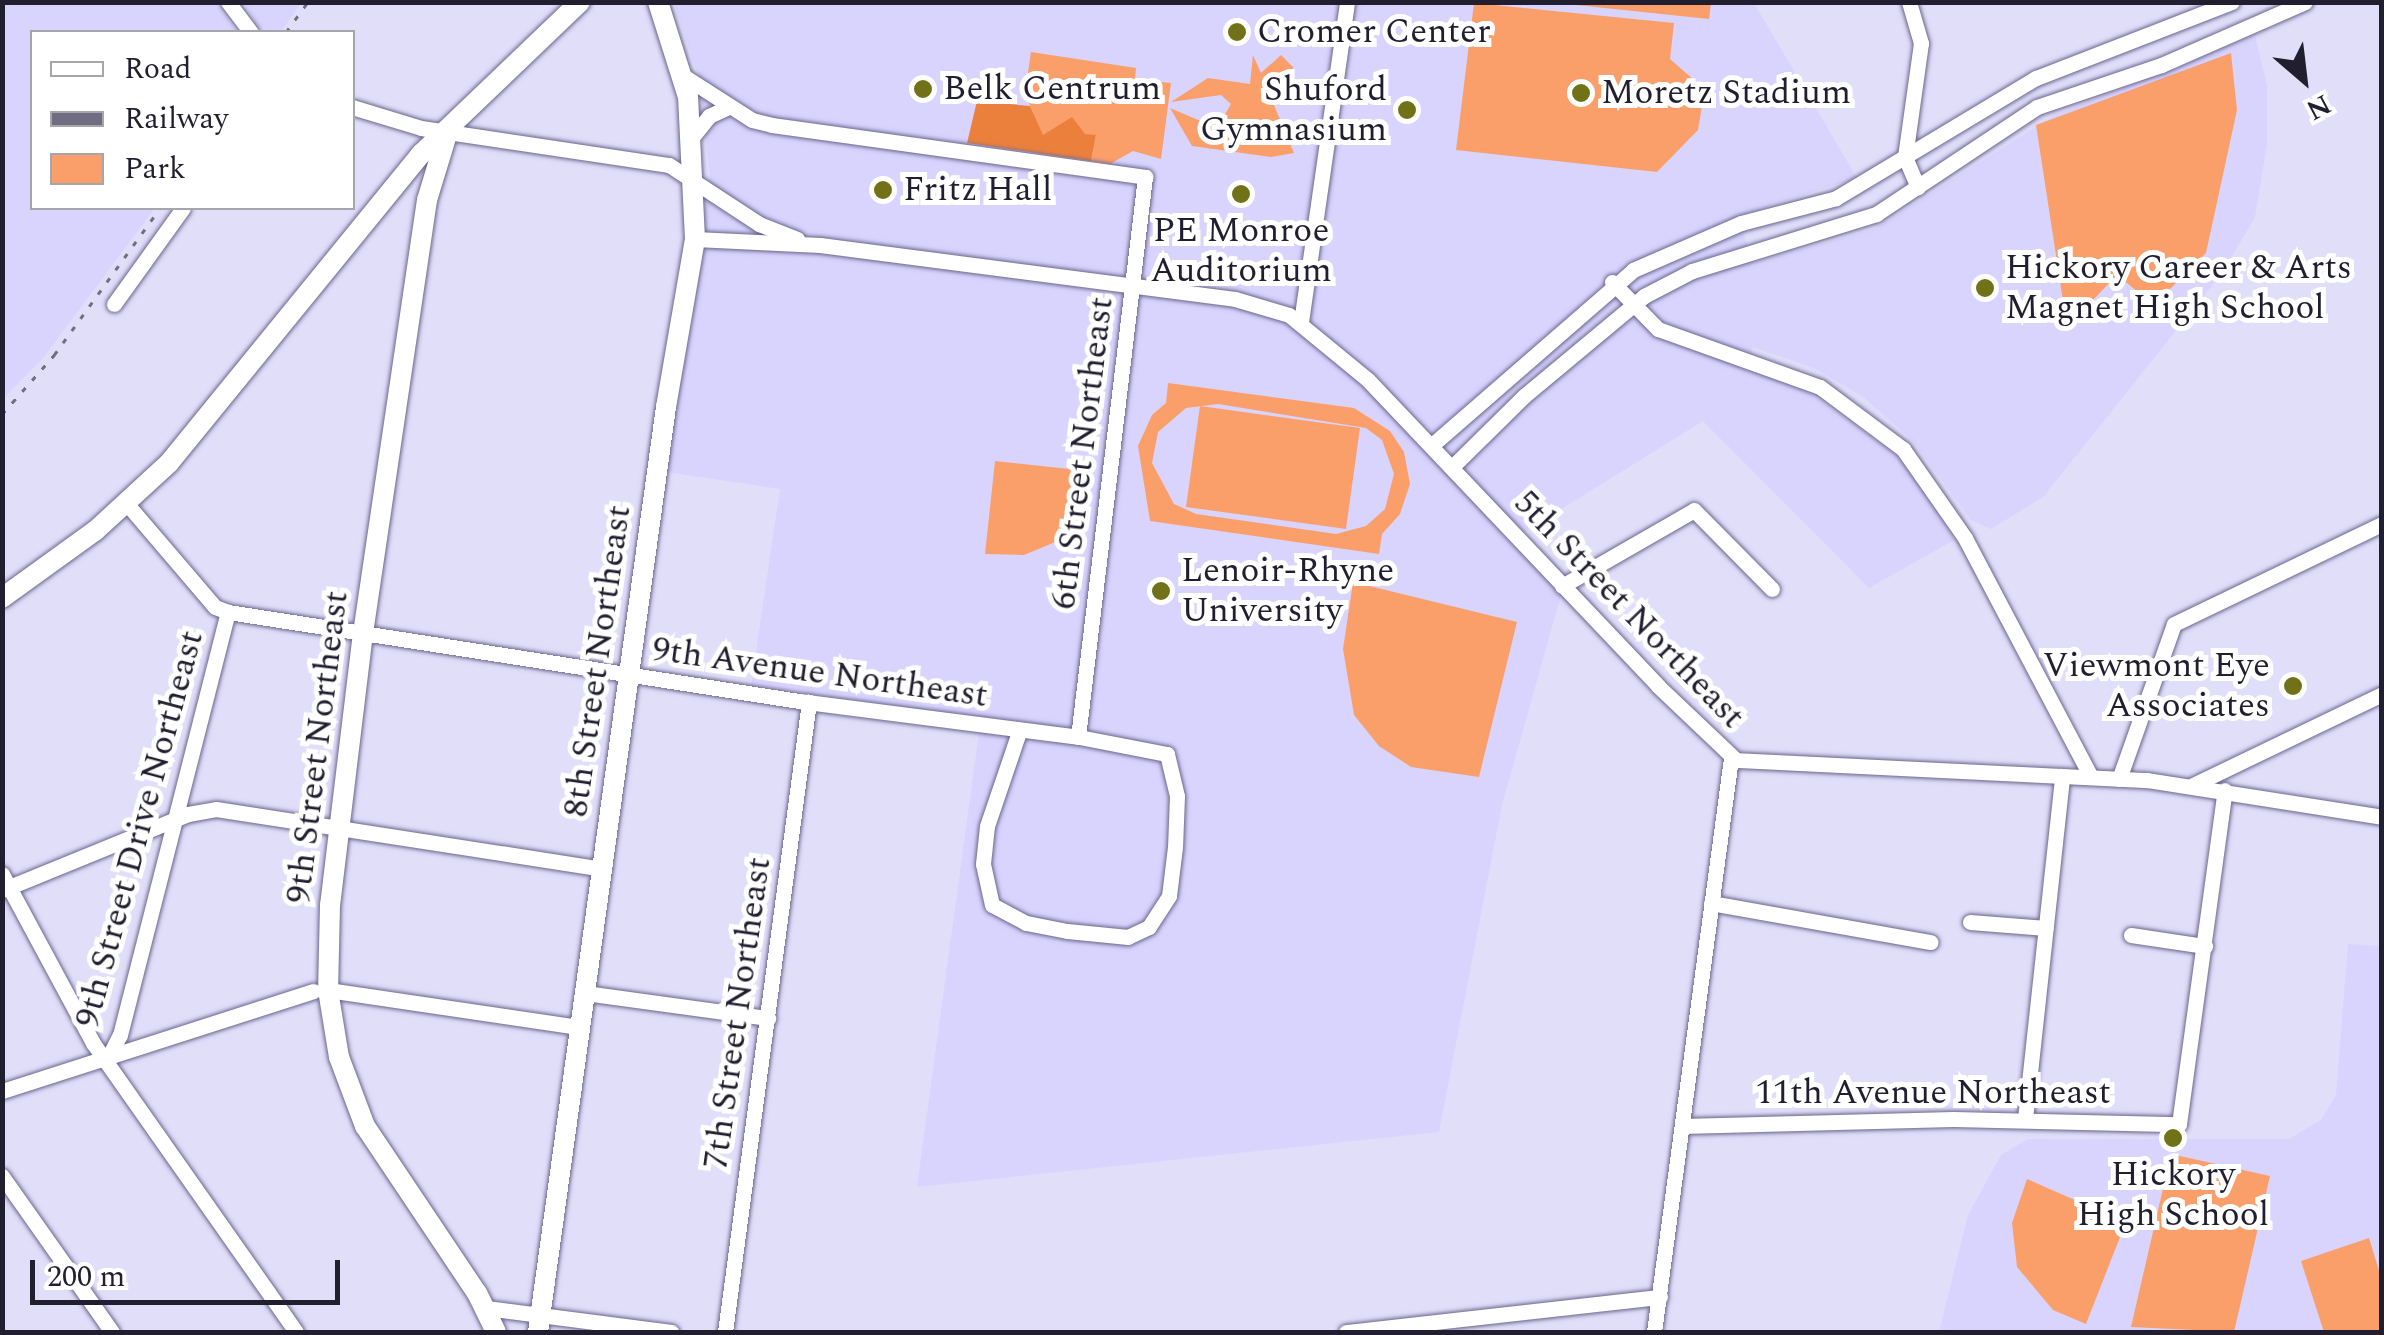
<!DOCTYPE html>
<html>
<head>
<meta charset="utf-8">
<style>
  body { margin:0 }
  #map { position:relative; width:2384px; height:1335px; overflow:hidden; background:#e1defa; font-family:Spectral,serif }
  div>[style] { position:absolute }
  .built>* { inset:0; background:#d8d4fe }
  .green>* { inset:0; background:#fb9f6a }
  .forest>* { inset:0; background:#eb803d }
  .roads { filter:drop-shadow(0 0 2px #6a658d) drop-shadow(0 0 2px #6a658d) }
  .minor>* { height:15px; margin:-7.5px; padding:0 7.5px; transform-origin:7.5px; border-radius:7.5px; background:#fff }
  .major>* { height:20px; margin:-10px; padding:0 10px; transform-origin:10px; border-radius:10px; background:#fff }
  .rail>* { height:2.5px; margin-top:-1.25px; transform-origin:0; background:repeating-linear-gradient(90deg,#706d82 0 5px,transparent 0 15px) }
  .dots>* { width:28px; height:28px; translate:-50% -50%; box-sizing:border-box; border:5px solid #fff; border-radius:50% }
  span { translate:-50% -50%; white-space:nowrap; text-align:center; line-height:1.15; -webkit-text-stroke:10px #fff; paint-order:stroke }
  .poi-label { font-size:35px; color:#211f2f }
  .left { translate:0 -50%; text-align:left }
  .right { translate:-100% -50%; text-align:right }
  .street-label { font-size:35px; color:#211f2f }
  .frame { position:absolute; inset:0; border:5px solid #211f2f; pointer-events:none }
  .legend { position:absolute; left:30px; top:30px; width:325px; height:180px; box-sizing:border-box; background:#fff; border:2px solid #a6a5ac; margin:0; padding:12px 18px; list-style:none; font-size:30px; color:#211f2f }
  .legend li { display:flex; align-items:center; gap:20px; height:50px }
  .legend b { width:50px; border:2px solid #a6a5ac }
  .north { position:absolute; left:2254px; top:30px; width:100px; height:100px; -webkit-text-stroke:8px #fff; paint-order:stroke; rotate:152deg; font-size:28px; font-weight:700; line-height:40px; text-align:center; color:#211f2f }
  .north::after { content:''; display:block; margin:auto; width:35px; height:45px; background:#211f2f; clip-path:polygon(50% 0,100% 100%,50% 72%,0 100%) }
  .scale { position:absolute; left:30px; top:1260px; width:310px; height:45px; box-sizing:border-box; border:5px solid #211f2f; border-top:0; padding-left:12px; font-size:30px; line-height:35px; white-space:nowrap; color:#211f2f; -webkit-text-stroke:8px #fff; paint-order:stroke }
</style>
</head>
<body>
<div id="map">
  <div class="built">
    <i style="clip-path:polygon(3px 2px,215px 3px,238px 32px,32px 32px,32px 208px,155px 208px,44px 357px,3px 399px)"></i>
    <i style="clip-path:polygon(244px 3px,301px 3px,281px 32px,262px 32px)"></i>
    <i style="clip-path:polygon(674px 3px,1754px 3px,1857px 178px,1738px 216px,1753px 263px,1876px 228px,2053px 116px,2255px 35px,2267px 86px,2267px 144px,2255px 217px,2222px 273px,2043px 497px,1991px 529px,1971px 520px,1912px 440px,1863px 397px,1816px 369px,1753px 347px,1746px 370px,1803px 388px,1898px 456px,1925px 487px,1954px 540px,1869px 588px,1703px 421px,1510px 541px,1561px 595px,1502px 805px,1439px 1132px,917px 1187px,981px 718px,751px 685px,780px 489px,667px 472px,710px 176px,699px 78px)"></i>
    <i style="clip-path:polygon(2348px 944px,2381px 946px,2381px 1332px,1939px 1332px,1968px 1215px,2001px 1155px,2028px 1139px,2289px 1139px,2321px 1120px,2336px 1095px)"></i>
  </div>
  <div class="green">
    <i style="clip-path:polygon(1474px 3px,1674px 23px,1670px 59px,1694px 80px,1702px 106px,1698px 130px,1657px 172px,1456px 150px)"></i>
    <i style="clip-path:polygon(1557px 3px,1711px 3px,1709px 19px)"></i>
    <i style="clip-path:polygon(1031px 52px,1136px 68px,1135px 79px,1171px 83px,1161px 159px,1133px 151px,1110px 164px,1091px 161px,1096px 135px,1042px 136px,1025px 93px)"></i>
    <i style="clip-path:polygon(2231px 53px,2237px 110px,2206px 253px,2154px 305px,2117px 275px,2067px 327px,2036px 125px)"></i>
    <i style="clip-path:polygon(1253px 55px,1261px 73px,1281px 55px,1293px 67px,1293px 83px,1267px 88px,1294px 153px,1271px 157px,1192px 146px,1170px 108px,1217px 128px,1231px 104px,1221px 95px,1171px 102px,1208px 78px,1250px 84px)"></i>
    <i style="clip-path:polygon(evenodd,1168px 383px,1354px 408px,1390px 431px,1404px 452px,1410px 484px,1400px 514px,1382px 534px,1379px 554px,1150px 521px,1138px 446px,1152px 415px,1166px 403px,1168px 383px,1218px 404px,1366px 428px,1382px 440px,1394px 474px,1385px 509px,1366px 526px,1336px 534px,1196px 514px,1174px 504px,1152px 463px,1158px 432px,1186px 408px,1218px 404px)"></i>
    <i style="clip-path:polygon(1200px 406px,1360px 428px,1346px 529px,1186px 507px)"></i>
    <i style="clip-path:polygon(995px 461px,1088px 471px,1083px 507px,1060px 540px,1024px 555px,985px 554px)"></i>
    <i style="clip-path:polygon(1353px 582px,1517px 622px,1479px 777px,1411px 767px,1379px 746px,1354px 715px,1343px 649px)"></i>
    <i style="clip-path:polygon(2171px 1154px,2270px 1176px,2234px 1332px,2131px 1327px)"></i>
    <i style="clip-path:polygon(2027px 1179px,2116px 1218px,2122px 1232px,2086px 1324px,2053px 1310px,2017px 1267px,2012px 1223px)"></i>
    <i style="clip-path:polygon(2369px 1238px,2381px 1277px,2381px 1332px,2324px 1332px,2301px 1261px)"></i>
  </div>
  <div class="forest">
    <i style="clip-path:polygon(977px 101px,1030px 106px,1043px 135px,1072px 117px,1085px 134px,1096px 135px,1091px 161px,967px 143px)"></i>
  </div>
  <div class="roads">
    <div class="minor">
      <i style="left:228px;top:2px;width:38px;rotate:53deg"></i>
      <i style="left:1909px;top:2px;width:43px;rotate:73.7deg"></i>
      <i style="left:1921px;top:43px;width:115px;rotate:98deg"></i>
      <i style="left:1905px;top:157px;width:33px;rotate:67deg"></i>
      <i style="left:682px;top:75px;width:83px;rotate:32.7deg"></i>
      <i style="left:752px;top:120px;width:21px;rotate:14deg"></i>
      <i style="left:772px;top:125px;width:377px;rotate:7.9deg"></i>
      <i style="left:1145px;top:177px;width:564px;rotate:96.82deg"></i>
      <i style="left:352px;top:107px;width:72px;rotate:16.9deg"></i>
      <i style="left:421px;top:128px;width:251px;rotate:8.5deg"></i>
      <i style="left:669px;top:165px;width:108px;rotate:33.2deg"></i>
      <i style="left:759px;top:224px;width:41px;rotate:21.5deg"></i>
      <i style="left:693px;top:136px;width:26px;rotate:-51deg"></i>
      <i style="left:709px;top:116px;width:21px;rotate:-25deg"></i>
      <i style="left:695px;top:239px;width:125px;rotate:2.7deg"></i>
      <i style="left:820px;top:245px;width:418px;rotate:7.4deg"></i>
      <i style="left:1235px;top:299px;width:56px;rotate:16.5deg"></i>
      <i style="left:1289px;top:315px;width:102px;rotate:39.4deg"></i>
      <i style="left:1368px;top:380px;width:422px;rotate:46.5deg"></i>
      <i style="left:1658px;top:686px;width:108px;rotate:43.5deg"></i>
      <i style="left:1736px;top:760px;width:411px;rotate:2.8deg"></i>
      <i style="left:2147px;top:780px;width:238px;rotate:8.9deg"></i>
      <i style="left:1612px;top:282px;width:66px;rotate:45.6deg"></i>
      <i style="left:1658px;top:329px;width:172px;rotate:19.7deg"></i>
      <i style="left:1820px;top:387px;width:104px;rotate:36.8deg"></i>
      <i style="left:1903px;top:449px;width:108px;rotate:55.1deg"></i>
      <i style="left:1965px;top:538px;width:270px;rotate:62.2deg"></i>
      <i style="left:114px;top:304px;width:118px;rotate:-54.3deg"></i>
      <i style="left:1301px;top:322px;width:323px;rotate:-81.8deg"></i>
      <i style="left:1432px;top:445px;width:267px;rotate:-41deg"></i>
      <i style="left:1633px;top:270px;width:118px;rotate:-23.5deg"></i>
      <i style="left:1741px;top:223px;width:98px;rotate:-14.7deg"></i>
      <i style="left:1836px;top:198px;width:233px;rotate:-31deg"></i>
      <i style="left:2036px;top:78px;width:210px;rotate:-21.2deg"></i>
      <i style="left:1452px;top:467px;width:101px;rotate:-44.6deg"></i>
      <i style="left:1524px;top:396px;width:156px;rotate:-39.8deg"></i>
      <i style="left:1644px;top:296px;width:54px;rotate:-27.5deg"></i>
      <i style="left:1692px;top:271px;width:193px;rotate:-17.2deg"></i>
      <i style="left:1876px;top:214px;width:193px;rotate:-33.6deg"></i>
      <i style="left:2037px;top:107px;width:131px;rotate:-18.7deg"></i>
      <i style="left:2161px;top:65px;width:157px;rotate:-23.6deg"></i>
      <i style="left:127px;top:504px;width:135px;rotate:49.5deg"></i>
      <i style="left:215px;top:607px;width:14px;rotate:21deg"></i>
      <i style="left:228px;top:612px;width:578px;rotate:8.86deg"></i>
      <i style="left:799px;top:701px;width:277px;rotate:7.3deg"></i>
      <i style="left:1074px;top:736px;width:95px;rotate:11deg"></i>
      <i style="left:1167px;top:754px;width:43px;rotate:76.6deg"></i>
      <i style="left:1177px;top:796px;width:51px;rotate:92.2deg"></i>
      <i style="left:1175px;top:847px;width:49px;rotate:97deg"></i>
      <i style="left:1169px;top:896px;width:37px;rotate:123deg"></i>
      <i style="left:1149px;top:927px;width:23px;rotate:155deg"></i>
      <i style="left:1128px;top:937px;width:61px;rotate:-174.4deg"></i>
      <i style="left:1067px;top:931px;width:42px;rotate:-169deg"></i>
      <i style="left:1026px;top:923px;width:38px;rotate:-152deg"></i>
      <i style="left:992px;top:905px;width:42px;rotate:-102.4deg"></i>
      <i style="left:983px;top:864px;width:38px;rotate:-84deg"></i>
      <i style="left:987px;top:826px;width:99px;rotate:-71.2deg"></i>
      <i style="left:1562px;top:586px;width:152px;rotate:-29.9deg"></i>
      <i style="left:1694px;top:510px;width:111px;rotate:45.4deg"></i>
      <i style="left:2119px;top:779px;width:164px;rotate:-70.5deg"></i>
      <i style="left:2174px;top:624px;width:231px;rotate:-25.7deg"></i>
      <i style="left:2193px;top:785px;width:210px;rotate:-25.7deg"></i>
      <i style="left:2px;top:874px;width:192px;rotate:61.7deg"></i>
      <i style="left:93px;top:1043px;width:353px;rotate:54.9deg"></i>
      <i style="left:2px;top:890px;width:201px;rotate:-22.2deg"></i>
      <i style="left:188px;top:814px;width:28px;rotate:-10deg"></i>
      <i style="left:216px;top:809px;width:391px;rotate:8.8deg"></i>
      <i style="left:1711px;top:903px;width:223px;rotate:10.1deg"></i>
      <i style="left:1970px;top:922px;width:76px;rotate:4.5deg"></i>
      <i style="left:2131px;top:935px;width:75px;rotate:8.5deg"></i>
      <i style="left:328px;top:990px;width:255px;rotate:8.4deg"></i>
      <i style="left:585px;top:993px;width:185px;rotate:7.8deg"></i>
      <i style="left:106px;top:1062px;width:30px;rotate:-63deg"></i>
      <i style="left:120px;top:1035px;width:437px;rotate:-75.7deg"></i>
      <i style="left:2px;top:1091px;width:327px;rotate:-17.8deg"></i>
      <i style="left:2025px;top:1119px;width:345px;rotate:-83.8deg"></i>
      <i style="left:1682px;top:1126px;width:271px;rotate:-1.5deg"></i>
      <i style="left:1953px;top:1119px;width:226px;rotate:1.3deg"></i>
      <i style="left:2179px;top:1124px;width:337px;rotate:-82.2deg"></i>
      <i style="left:2px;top:1176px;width:191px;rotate:54.8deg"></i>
      <i style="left:486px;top:1308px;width:187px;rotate:7.4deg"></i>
      <i style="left:725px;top:1332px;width:636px;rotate:-82.41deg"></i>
      <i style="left:1346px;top:1332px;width:316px;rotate:-6.4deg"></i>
      <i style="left:1654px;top:1332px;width:579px;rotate:-82.36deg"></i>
    </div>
    <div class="major">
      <i style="left:448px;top:131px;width:72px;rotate:106.9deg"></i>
      <i style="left:427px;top:200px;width:438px;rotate:98.4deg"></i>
      <i style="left:363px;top:633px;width:274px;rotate:96.9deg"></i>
      <i style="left:330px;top:905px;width:85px;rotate:91.3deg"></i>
      <i style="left:328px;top:990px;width:68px;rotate:80.7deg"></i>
      <i style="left:339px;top:1057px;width:74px;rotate:69.4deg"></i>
      <i style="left:365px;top:1126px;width:201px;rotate:56.2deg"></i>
      <i style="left:477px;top:1293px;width:43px;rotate:64deg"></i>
      <i style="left:2px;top:598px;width:115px;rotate:-35.8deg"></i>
      <i style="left:95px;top:531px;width:100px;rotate:-42.6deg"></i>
      <i style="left:169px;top:463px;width:399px;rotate:-50.8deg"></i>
      <i style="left:421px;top:154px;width:220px;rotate:-43.7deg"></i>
      <i style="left:538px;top:1332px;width:934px;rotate:-82.12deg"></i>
      <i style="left:666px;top:407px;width:170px;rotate:-80.2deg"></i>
      <i style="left:695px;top:239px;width:142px;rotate:-92.8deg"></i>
      <i style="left:688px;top:97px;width:100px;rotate:-107.5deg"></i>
    </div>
  </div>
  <div class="rail">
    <i style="left:286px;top:32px;width:37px;rotate:-54deg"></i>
    <i style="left:2px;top:414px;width:79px;rotate:-48.6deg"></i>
    <i style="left:54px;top:355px;width:181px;rotate:-54.2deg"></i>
  </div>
  <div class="dots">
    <i style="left:1237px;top:32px;background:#717217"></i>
    <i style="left:923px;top:89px;background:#717217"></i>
    <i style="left:1581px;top:93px;background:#717217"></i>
    <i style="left:1407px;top:110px;background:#717217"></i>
    <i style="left:883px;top:190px;background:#717217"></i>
    <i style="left:1241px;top:194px;background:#717217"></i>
    <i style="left:1985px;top:288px;background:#717217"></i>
    <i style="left:1161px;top:591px;background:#717217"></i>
    <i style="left:2293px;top:686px;background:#717217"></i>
    <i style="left:2173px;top:1138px;background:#717217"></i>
  </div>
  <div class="poi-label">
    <span class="left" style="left:1257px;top:32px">Cromer Center</span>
    <span class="left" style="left:943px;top:89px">Belk Centrum</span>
    <span class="right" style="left:1387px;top:110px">Shuford<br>Gymnasium</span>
    <span class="left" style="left:1601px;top:93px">Moretz Stadium</span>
    <span class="left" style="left:903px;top:190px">Fritz Hall</span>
    <span style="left:1241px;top:251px">PE Monroe<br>Auditorium</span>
    <span class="left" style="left:2005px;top:288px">Hickory Career &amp; Arts<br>Magnet High School</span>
    <span class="left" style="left:1181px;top:591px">Lenoir-Rhyne<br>University</span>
    <span class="right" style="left:2270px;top:686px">Viewmont Eye<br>Associates</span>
    <span style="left:2173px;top:1195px">Hickory<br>High School</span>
  </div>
  <div class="street-label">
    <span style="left:1083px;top:453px;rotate:-83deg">6th Street Northeast</span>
    <span style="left:1629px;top:610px;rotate:46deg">5th Street Northeast</span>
    <span style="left:598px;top:661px;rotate:-82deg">8th Street Northeast</span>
    <span style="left:820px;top:673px;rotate:8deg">9th Avenue Northeast</span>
    <span style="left:318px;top:747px;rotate:-83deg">9th Street Northeast</span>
    <span style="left:140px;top:829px;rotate:-75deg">9th Street Drive Northeast</span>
    <span style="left:738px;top:1013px;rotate:-82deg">7th Street Northeast</span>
    <span style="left:1933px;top:1093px">11th Avenue Northeast</span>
  </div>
  <div class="frame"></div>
  <ul class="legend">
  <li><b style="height:12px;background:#fff"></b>Road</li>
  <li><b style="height:12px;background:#706d82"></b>Railway</li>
  <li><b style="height:28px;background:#fb9f6a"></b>Park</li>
  </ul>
  <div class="north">N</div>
  <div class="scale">200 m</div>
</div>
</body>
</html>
